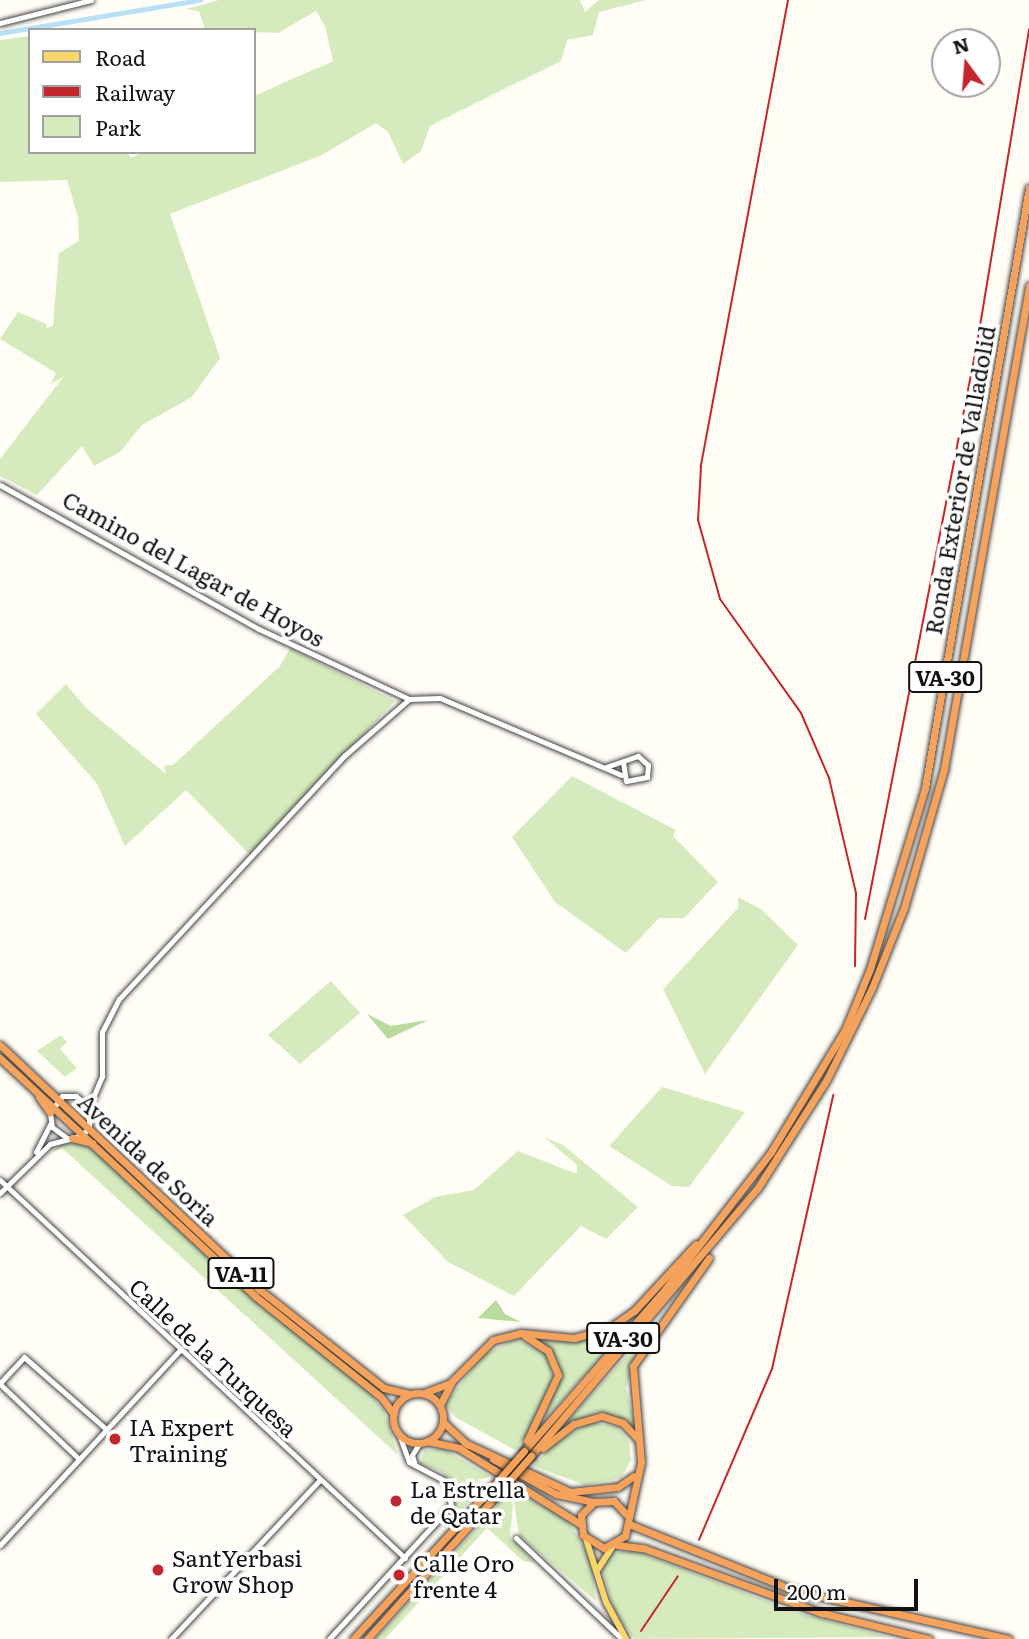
<!DOCTYPE html>
<html>
<head>
<meta charset="utf-8">
<style>
  body { margin:0 }
  #map { position:relative; width:1029px; height:1639px; overflow:hidden; background:#fffdf5; font-family:Literata,serif }
  div>[style] { position:absolute }
  .green>* { inset:0; background:#d5ebbd }
  .forest>* { inset:0; background:#b9dc9c }
  .canal>* { height:5px; margin:-2.5px; padding:0 2.5px; transform-origin:2.5px; border-radius:2.5px; background:#b9e0f7 }
  .roads { filter:drop-shadow(0 0 2px #444) drop-shadow(0 0 2px #444) }
  .minor>* { height:5px; margin:-2.5px; padding:0 2.5px; transform-origin:2.5px; border-radius:2.5px; background:#fff }
  .major>* { height:6px; margin:-3px; padding:0 3px; transform-origin:3px; border-radius:3px; background:#f9d66b }
  .highway>* { height:7px; margin:-3.5px; padding:0 3.5px; transform-origin:3.5px; border-radius:3.5px; background:#f5a25d }
  .highway>.ring { margin:-3.5px; padding:0; box-sizing:content-box; background:none; border:7px solid #f5a25d; border-radius:50% }
  .rail>* { height:2px; margin:-1px; padding:0 1px; transform-origin:1px; border-radius:1px; background:#c4262e }
  .bridges { filter:drop-shadow(0 0 2px #222) drop-shadow(0 0 2px #222) }
  .highway-bridge>* { height:7px; margin:-3.5px; padding:0 3.5px; transform-origin:3.5px; border-radius:3.5px; background:#f5a25d }
  .dots>* { width:19px; height:19px; translate:-50% -50%; box-sizing:border-box; border:4px solid #fff; border-radius:50% }
  span { translate:-50% -50%; white-space:nowrap; text-align:center; line-height:1.15; -webkit-text-stroke:7px #fff; paint-order:stroke }
  .shield-label span { padding:2px 5px; background:#fff; border:2px solid; border-radius:5px; -webkit-text-stroke-width:0 }
  .shield-label { font-size:21px; color:#111; font-weight:700 }
  .street-label { font-size:23px; color:#111 }
  .poi-label { font-size:23px; color:#111 }
  .left { translate:0 -50%; text-align:left }
  .legend { position:absolute; left:28px; top:28px; width:228px; height:126px; box-sizing:border-box; background:#fff; border:2px solid #a0a0a0; margin:0; padding:9px 12px; list-style:none; font-size:21px; color:#111 }
  .legend li { display:flex; align-items:center; gap:14px; height:35px }
  .legend b { width:35px; border:2px solid #a0a0a0 }
  .north { position:absolute; left:931px; top:28px; width:70px; height:70px; box-sizing:border-box; background:#fff; border:2px solid #a0a0a0; border-radius:50%; rotate:344deg; font-size:19px; font-weight:700; line-height:28px; text-align:center; color:#111 }
  .north::after { content:''; display:block; margin:auto; width:24px; height:32px; background:#c4262e; clip-path:polygon(50% 0,100% 100%,50% 72%,0 100%) }
  .scale { position:absolute; left:774px; top:1579px; width:144px; height:32px; box-sizing:border-box; border:4px solid #111; border-top:0; padding-left:9px; font-size:21px; line-height:24px; white-space:nowrap; color:#111; -webkit-text-stroke:5px #fff; paint-order:stroke }
</style>
</head>
<body>
<div id="map">
  <div class="green">
    <i style="clip-path:polygon(219px 0,580px 0,585px 12px,599px 0,646px 0,599px 12px,593px 35px,567px 40px,561px 61px,430px 126px,421px 151px,403px 164px,388px 132px,376px 123px,322px 155px,170px 214px,220px 358px,192px 397px,142px 425px,120px 452px,94px 466px,82px 446px,37px 495px,0 476px,0 459px,64px 376px,51px 384px,56px 373px,0 339px,18px 312px,47px 324px,46px 329px,53px 325px,59px 253px,79px 241px,78px 217px,67px 180px,0 182px,0 40px,30px 36px,30px 152px,127px 152px,131px 158px,143px 152px,254px 152px,254px 96px,333px 61px,325px 26px,316px 11px,278px 33px,205px 30px,199px 11px,186px 9px)"></i>
    <i style="clip-path:polygon(290px 648px,395px 701px,250px 855px,186px 790px,125px 846px,97px 784px,36px 714px,66px 684px,86px 708px,166px 774px,164px 766px,173px 765px,280px 666px)"></i>
    <i style="clip-path:polygon(572px 776px,676px 830px,673px 836px,718px 882px,684px 918px,659px 918px,626px 953px,555px 902px,512px 837px)"></i>
    <i style="clip-path:polygon(738px 897px,762px 910px,798px 945px,705px 1074px,663px 989px,738px 908px)"></i>
    <i style="clip-path:polygon(331px 981px,360px 1013px,300px 1064px,268px 1035px)"></i>
    <i style="clip-path:polygon(61px 1035px,67px 1042px,60px 1049px,77px 1068px,65px 1077px,37px 1051px)"></i>
    <i style="clip-path:polygon(662px 1087px,745px 1112px,689px 1187px,672px 1186px,609px 1146px)"></i>
    <i style="clip-path:polygon(544px 1137px,563px 1145px,638px 1207px,606px 1239px,581px 1226px,514px 1296px,448px 1262px,403px 1215px,435px 1197px,474px 1190px,518px 1151px,577px 1174px,577px 1165px)"></i>
    <i style="clip-path:polygon(76px 1143px,94px 1150px,261px 1306px,370px 1393px,384px 1411px,398px 1455px,62px 1148px,51px 1153px,60px 1144px)"></i>
    <i style="clip-path:polygon(647px 1302px,591px 1368px,544px 1420px,560px 1369px,535px 1336px,591px 1339px)"></i>
    <i style="clip-path:polygon(646px 1334px,626px 1388px,636px 1428px,597px 1412px,557px 1433px)"></i>
    <i style="clip-path:polygon(516px 1339px,546px 1353px,554px 1380px,535px 1424px,515px 1450px,455px 1417px,445px 1404px,484px 1354px)"></i>
    <i style="clip-path:polygon(592px 1422px,618px 1427px,629px 1442px,631px 1460px,621px 1478px,585px 1485px,533px 1466px,557px 1441px)"></i>
    <i style="clip-path:polygon(444px 1449px,491px 1477px,453px 1485px,440px 1471px,420px 1464px,424px 1450px)"></i>
    <i style="clip-path:polygon(476px 1480px,487px 1483px,448px 1524px,456px 1489px)"></i>
    <i style="clip-path:polygon(512px 1489px,568px 1520px,590px 1558px,596px 1601px,519px 1535px)"></i>
    <i style="clip-path:polygon(507px 1495px,513px 1505px,510px 1537px,535px 1563px,523px 1561px,487px 1528px,385px 1639px,375px 1639px)"></i>
    <i style="clip-path:polygon(635px 1551px,795px 1612px,888px 1637px,634px 1639px,615px 1612px,602px 1569px,610px 1553px)"></i>
  </div>
  <div class="forest">
    <i style="clip-path:polygon(367px 1014px,391px 1026px,428px 1020px,388px 1039px)"></i>
    <i style="clip-path:polygon(496px 1300px,505px 1314px,521px 1322px,478px 1318px)"></i>
  </div>
  <div class="canal">
    <i style="left:0;top:33px;width:203px;rotate:-9.4deg"></i>
  </div>
  <div class="roads">
    <div class="minor">
      <i style="left:0;top:23px;width:94px;rotate:-14.2deg"></i>
      <i style="left:0;top:485px;width:296px;rotate:29.1deg"></i>
      <i style="left:259px;top:629px;width:166px;rotate:25deg"></i>
      <i style="left:606px;top:767px;width:34px;rotate:-19deg"></i>
      <i style="left:638px;top:756px;width:13px;rotate:42deg"></i>
      <i style="left:648px;top:765px;width:12px;rotate:95deg"></i>
      <i style="left:647px;top:777px;width:21px;rotate:169deg"></i>
      <i style="left:626px;top:781px;width:19px;rotate:-99deg"></i>
      <i style="left:89px;top:1107px;width:34px;rotate:-67deg"></i>
      <i style="left:102px;top:1076px;width:44px;rotate:-90deg"></i>
      <i style="left:102px;top:1032px;width:37px;rotate:-63deg"></i>
      <i style="left:119px;top:999px;width:331px;rotate:-47.2deg"></i>
      <i style="left:344px;top:756px;width:86px;rotate:-41.2deg"></i>
      <i style="left:409px;top:699px;width:31px;rotate:-2deg"></i>
      <i style="left:440px;top:698px;width:197px;rotate:23deg"></i>
      <i style="left:36px;top:1152px;width:31px;rotate:-63deg"></i>
      <i style="left:0;top:1180px;width:554px;rotate:43.03deg"></i>
      <i style="left:0;top:1193px;width:70px;rotate:-44.4deg"></i>
      <i style="left:50px;top:1144px;width:30px;rotate:-15deg"></i>
      <i style="left:79px;top:1136px;width:12px;rotate:-35deg"></i>
      <i style="left:89px;top:1129px;width:22px;rotate:-90deg"></i>
      <i style="left:89px;top:1107px;width:17px;rotate:-140deg"></i>
      <i style="left:76px;top:1096px;width:14px;rotate:180deg"></i>
      <i style="left:62px;top:1096px;width:21px;rotate:125deg"></i>
      <i style="left:50px;top:1113px;width:14px;rotate:82deg"></i>
      <i style="left:52px;top:1127px;width:19px;rotate:36deg"></i>
      <i style="left:0;top:1383px;width:35px;rotate:-47deg"></i>
      <i style="left:24px;top:1357px;width:109px;rotate:41.3deg"></i>
      <i style="left:0;top:1384px;width:109px;rotate:43.5deg"></i>
      <i style="left:415px;top:1465px;width:10px;rotate:-107deg"></i>
      <i style="left:412px;top:1455px;width:15px;rotate:-58deg"></i>
      <i style="left:516px;top:1538px;width:146px;rotate:43.6deg"></i>
      <i style="left:0;top:1545px;width:267px;rotate:-47.3deg"></i>
      <i style="left:171px;top:1639px;width:218px;rotate:-46.9deg"></i>
      <i style="left:329px;top:1639px;width:180px;rotate:-47.5deg"></i>
      <i style="left:451px;top:1506px;width:24px;rotate:-99deg"></i>
      <i style="left:447px;top:1482px;width:43px;rotate:-152.2deg"></i>
      <i style="left:409px;top:1462px;width:32px;rotate:-110deg"></i>
    </div>
    <div class="major">
      <i style="left:586px;top:1539px;width:66px;rotate:72.4deg"></i>
      <i style="left:606px;top:1602px;width:42px;rotate:61.6deg"></i>
      <i style="left:598px;top:1569px;width:27px;rotate:-57deg"></i>
    </div>
    <div class="highway">
      <i style="left:0;top:1045px;width:357px;rotate:43.3deg"></i>
      <i style="left:260px;top:1290px;width:158px;rotate:38.3deg"></i>
      <i style="left:384px;top:1388px;width:26px;rotate:13deg"></i>
      <i style="left:0;top:1058px;width:349px;rotate:43deg"></i>
      <i style="left:255px;top:1296px;width:161px;rotate:38.7deg"></i>
      <i style="left:381px;top:1397px;width:21px;rotate:53deg"></i>
      <i style="left:39px;top:1097px;width:19px;rotate:55deg"></i>
      <i style="left:72px;top:1138px;width:21px;rotate:14deg"></i>
      <i style="left:525px;top:1336px;width:27px;rotate:33deg"></i>
      <i style="left:548px;top:1351px;width:26px;rotate:67deg"></i>
      <i style="left:558px;top:1375px;width:73px;rotate:115.2deg"></i>
      <i style="left:424px;top:1393px;width:26px;rotate:-21deg"></i>
      <i class="ring" style="left:393px;top:1393px;width:43px;height:43px"></i>
      <i style="left:440px;top:1405px;width:27px;rotate:-63deg"></i>
      <i style="left:452px;top:1381px;width:58px;rotate:-45deg"></i>
      <i style="left:493px;top:1340px;width:29px;rotate:-14deg"></i>
      <i style="left:521px;top:1333px;width:53px;rotate:5.4deg"></i>
      <i style="left:574px;top:1338px;width:35px;rotate:-15deg"></i>
      <i style="left:608px;top:1329px;width:32px;rotate:-35deg"></i>
      <i style="left:634px;top:1311px;width:91px;rotate:-47.2deg"></i>
      <i style="left:443px;top:1422px;width:33px;rotate:43deg"></i>
      <i style="left:427px;top:1441px;width:33px;rotate:12deg"></i>
      <i style="left:459px;top:1448px;width:143px;rotate:32.1deg"></i>
      <i style="left:465px;top:1443px;width:116px;rotate:25deg"></i>
      <i style="left:570px;top:1492px;width:48px;rotate:-5.9deg"></i>
      <i style="left:618px;top:1487px;width:19px;rotate:-35deg"></i>
      <i style="left:543px;top:1448px;width:39px;rotate:-38deg"></i>
      <i style="left:574px;top:1424px;width:29px;rotate:-16deg"></i>
      <i style="left:602px;top:1416px;width:22px;rotate:18deg"></i>
      <i style="left:623px;top:1423px;width:22px;rotate:47deg"></i>
      <i style="left:524px;top:1451px;width:216px;rotate:-48.9deg"></i>
      <i style="left:666px;top:1288px;width:172px;rotate:-52.3deg"></i>
      <i style="left:771px;top:1152px;width:143px;rotate:-58.8deg"></i>
      <i style="left:845px;top:1030px;width:66px;rotate:-67.7deg"></i>
      <i style="left:870px;top:969px;width:189px;rotate:-73.1deg"></i>
      <i style="left:925px;top:788px;width:609px;rotate:-80.17deg"></i>
      <i style="left:531px;top:1456px;width:350px;rotate:-49.8deg"></i>
      <i style="left:757px;top:1189px;width:130px;rotate:-57.5deg"></i>
      <i style="left:827px;top:1079px;width:102px;rotate:-63.7deg"></i>
      <i style="left:872px;top:988px;width:86px;rotate:-68.2deg"></i>
      <i style="left:904px;top:908px;width:145px;rotate:-73.9deg"></i>
      <i style="left:944px;top:769px;width:491px;rotate:-80deg"></i>
      <i style="left:493px;top:1459px;width:72px;rotate:29.1deg"></i>
      <i style="left:556px;top:1494px;width:38px;rotate:12deg"></i>
      <i style="left:626px;top:1514px;width:18px;rotate:-133deg"></i>
      <i style="left:614px;top:1501px;width:20px;rotate:177deg"></i>
      <i style="left:594px;top:1502px;width:18px;rotate:135deg"></i>
      <i style="left:581px;top:1515px;width:20px;rotate:84deg"></i>
      <i style="left:583px;top:1535px;width:25px;rotate:32deg"></i>
      <i style="left:604px;top:1548px;width:24px;rotate:-30deg"></i>
      <i style="left:625px;top:1536px;width:76px;rotate:-77.8deg"></i>
      <i style="left:641px;top:1462px;width:96px;rotate:-94.8deg"></i>
      <i style="left:633px;top:1366px;width:132px;rotate:-54.9deg"></i>
      <i style="left:629px;top:1524px;width:177px;rotate:21.9deg"></i>
      <i style="left:793px;top:1590px;width:221px;rotate:12.8deg"></i>
      <i style="left:617px;top:1545px;width:26px;rotate:7deg"></i>
      <i style="left:643px;top:1548px;width:190px;rotate:20deg"></i>
      <i style="left:822px;top:1613px;width:110px;rotate:13.7deg"></i>
      <i style="left:353px;top:1639px;width:198px;rotate:-47.5deg"></i>
      <i style="left:367px;top:1639px;width:191px;rotate:-48deg"></i>
    </div>
  </div>
  <div class="rail">
    <i style="left:788px;top:0;width:475px;rotate:100.6deg"></i>
    <i style="left:701px;top:467px;width:53px;rotate:93.2deg"></i>
    <i style="left:698px;top:520px;width:82px;rotate:74.4deg"></i>
    <i style="left:720px;top:599px;width:140px;rotate:54.6deg"></i>
    <i style="left:801px;top:713px;width:71px;rotate:66.7deg"></i>
    <i style="left:829px;top:778px;width:118px;rotate:76.8deg"></i>
    <i style="left:856px;top:893px;width:73px;rotate:90.8deg"></i>
    <i style="left:865px;top:919px;width:586px;rotate:-78.98deg"></i>
    <i style="left:977px;top:344px;width:319px;rotate:-80.6deg"></i>
    <i style="left:699px;top:1540px;width:186px;rotate:-66.9deg"></i>
    <i style="left:772px;top:1369px;width:281px;rotate:-77.4deg"></i>
    <i style="left:641px;top:1631px;width:66px;rotate:-56.1deg"></i>
  </div>
  <div class="bridges">
    <div class="highway-bridge">
      <i style="left:487px;top:1493px;width:56px;rotate:-48.6deg"></i>
      <i style="left:495px;top:1497px;width:55px;rotate:-48.7deg"></i>
    </div>
  </div>
  <div class="dots">
    <i style="left:115px;top:1439px;background:#c4262e"></i>
    <i style="left:396px;top:1501px;background:#c4262e"></i>
    <i style="left:158px;top:1570px;background:#c4262e"></i>
    <i style="left:399px;top:1575px;background:#c4262e"></i>
  </div>
  <div class="shield-label">
    <span style="left:945px;top:677px">VA-30</span>
    <span style="left:241px;top:1273px">VA-11</span>
    <span style="left:623px;top:1338px">VA-30</span>
  </div>
  <div class="street-label">
    <span style="left:959px;top:480px;rotate:-80deg">Ronda Exterior de Valladolid</span>
    <span style="left:194px;top:568px;rotate:29deg">Camino del Lagar de Hoyos</span>
    <span style="left:149px;top:1159px;rotate:43deg">Avenida de Soria</span>
    <span style="left:214px;top:1357px;rotate:43deg">Calle de la Turquesa</span>
  </div>
  <div class="poi-label">
    <span class="left" style="left:129px;top:1439px">IA Expert<br>Training</span>
    <span class="left" style="left:410px;top:1501px">La Estrella<br>de Qatar</span>
    <span class="left" style="left:172px;top:1570px">SantYerbasi<br>Grow Shop</span>
    <span class="left" style="left:413px;top:1575px">Calle Oro<br>frente 4</span>
  </div>
  <ul class="legend">
  <li><b style="height:9px;background:#f9d66b"></b>Road</li>
  <li><b style="height:9px;background:#c4262e"></b>Railway</li>
  <li><b style="height:19px;background:#d5ebbd"></b>Park</li>
  </ul>
  <div class="north">N</div>
  <div class="scale">200 m</div>
</div>
</body>
</html>
